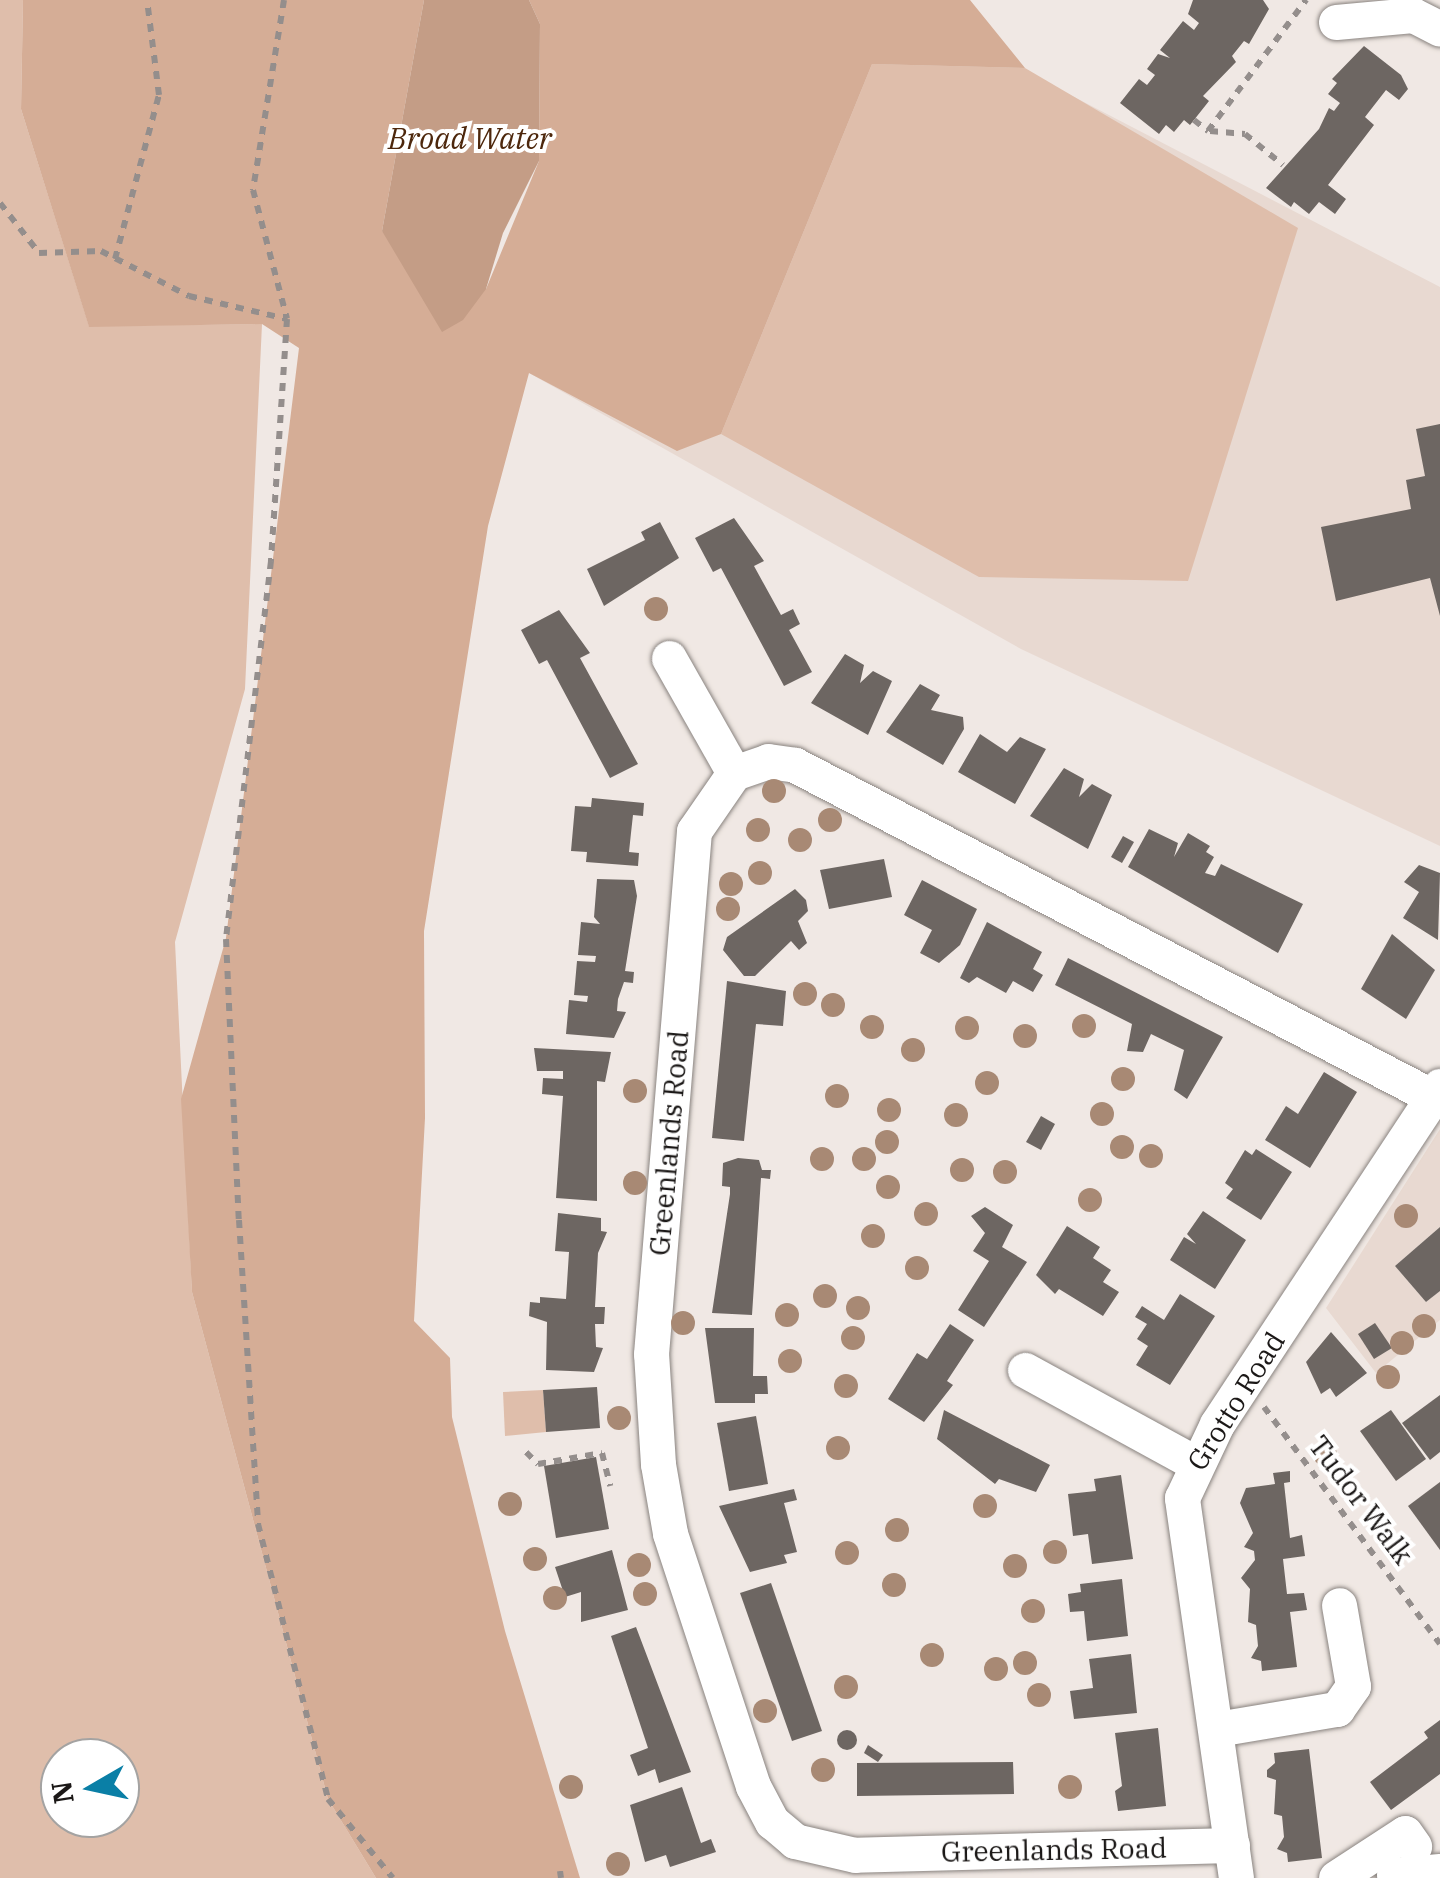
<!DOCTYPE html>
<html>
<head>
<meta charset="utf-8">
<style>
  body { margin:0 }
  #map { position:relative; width:1440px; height:1878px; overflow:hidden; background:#f0e8e4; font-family:"IBM Plex Serif",serif }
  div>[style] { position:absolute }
  .built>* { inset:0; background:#e8d9d1 }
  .green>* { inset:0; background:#dfbeab }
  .forest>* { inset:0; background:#d5ad96 }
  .water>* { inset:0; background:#c49d86 }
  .building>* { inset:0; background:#6d6662 }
  .round { border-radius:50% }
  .path>* { height:6px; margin-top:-3px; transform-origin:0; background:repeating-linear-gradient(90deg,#948e8c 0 8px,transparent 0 16px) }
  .roads { filter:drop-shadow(0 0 2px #89837f) drop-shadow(0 0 2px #89837f) }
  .minor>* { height:35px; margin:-17.5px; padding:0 17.5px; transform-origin:17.5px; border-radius:17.5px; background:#fff }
  .trees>* { width:24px; height:24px; margin:-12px; border-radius:50%; background:#a88974 }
  span { translate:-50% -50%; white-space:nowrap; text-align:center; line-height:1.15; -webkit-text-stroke:8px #fff; paint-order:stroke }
  .street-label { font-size:28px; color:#1b1817 }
  .water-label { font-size:30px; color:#4d270c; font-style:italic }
  .north { position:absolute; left:40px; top:1738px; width:100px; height:100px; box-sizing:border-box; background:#fff; border:2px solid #a4a3a2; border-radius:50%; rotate:261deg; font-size:28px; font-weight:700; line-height:40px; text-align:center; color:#1b1817 }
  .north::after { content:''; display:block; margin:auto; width:35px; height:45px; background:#0a7fa6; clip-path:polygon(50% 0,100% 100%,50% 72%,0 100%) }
</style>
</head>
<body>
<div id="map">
  <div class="built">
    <i style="clip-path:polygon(608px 3px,947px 31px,1440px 287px,1440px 846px,1021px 649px,529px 373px)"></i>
    <i style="clip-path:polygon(1440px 1129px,1440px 1227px,1395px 1266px,1426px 1302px,1440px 1291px,1440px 1320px,1376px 1373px,1326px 1308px)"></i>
  </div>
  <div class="green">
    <i style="clip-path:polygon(evenodd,0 0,23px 0,21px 109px,89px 326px,262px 324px,245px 689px,175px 942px,192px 1292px,328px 1799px,376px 1878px,0 1878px,0 0,60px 1758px,120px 1758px,120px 1818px,60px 1818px,60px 1758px)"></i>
    <i style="clip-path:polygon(872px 64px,1025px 68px,1298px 228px,1188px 581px,979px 577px,721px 434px)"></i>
    <i style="clip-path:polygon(543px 1390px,546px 1432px,505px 1436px,503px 1392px)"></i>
  </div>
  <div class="forest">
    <i style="clip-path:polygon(23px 0,424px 0,382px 231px,486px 289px,539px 161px,540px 24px,529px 0,970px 0,1025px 68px,872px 64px,721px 434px,677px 451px,529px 373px,488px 526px,424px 931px,425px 1118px,414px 1321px,450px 1358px,452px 1417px,505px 1631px,580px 1878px,376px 1878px,328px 1799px,192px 1292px,181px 1099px,226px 938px,299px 348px,262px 324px,89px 327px,21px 109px)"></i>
  </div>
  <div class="water">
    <i style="clip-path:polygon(424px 0,529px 0,540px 24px,539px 161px,503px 233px,486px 289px,463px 320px,442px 332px,382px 231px)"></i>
  </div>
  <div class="building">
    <i style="clip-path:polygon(1193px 0,1263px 0,1269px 9px,1249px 44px,1244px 41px,1232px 56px,1236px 62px,1203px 96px,1209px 101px,1190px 125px,1184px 120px,1174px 132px,1166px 125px,1159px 134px,1120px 103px,1139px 79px,1147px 85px,1155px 75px,1147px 69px,1158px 54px,1170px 58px,1160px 50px,1183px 21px,1194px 30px,1199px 23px,1188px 14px)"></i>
    <i style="clip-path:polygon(1364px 46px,1401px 75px,1408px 89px,1399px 100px,1386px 90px,1365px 117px,1374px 125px,1328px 185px,1346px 199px,1335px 214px,1319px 202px,1309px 214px,1294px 202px,1291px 207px,1266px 188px,1319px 129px,1329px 108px,1334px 111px,1340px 103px,1328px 94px,1337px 83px,1332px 79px)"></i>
    <i style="clip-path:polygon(1440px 424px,1440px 616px,1430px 578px,1336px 601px,1321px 527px,1411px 509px,1406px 480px,1425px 476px,1416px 429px)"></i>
    <i style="clip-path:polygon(734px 518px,764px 561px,754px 566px,781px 615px,793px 609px,800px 624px,789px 630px,812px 672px,784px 686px,721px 568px,713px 572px,695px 538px)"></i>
    <i style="clip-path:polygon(660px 522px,679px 558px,604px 606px,587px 569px,645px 540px,641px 532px)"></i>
    <i style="clip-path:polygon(559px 610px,590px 653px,580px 658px,638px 764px,610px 778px,547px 660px,539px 664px,521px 630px)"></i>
    <i style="clip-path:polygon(845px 654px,864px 665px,860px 683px,873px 671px,892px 681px,868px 735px,811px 703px)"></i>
    <i style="clip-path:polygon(920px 684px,940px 695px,931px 710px,963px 717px,964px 729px,943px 765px,886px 732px)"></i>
    <i style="clip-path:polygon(980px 734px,1007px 752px,1020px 737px,1046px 749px,1015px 804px,958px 772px)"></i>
    <i style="clip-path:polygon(1064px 768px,1084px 779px,1079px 797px,1092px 784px,1112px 795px,1088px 849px,1030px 816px)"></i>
    <i style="clip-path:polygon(592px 798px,644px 803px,643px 816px,633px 815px,631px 833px,629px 852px,639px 853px,638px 866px,586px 862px,587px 852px,571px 851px,575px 806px,591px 807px)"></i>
    <i style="clip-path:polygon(1149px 829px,1178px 843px,1174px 857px,1188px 833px,1210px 846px,1206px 852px,1214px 857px,1205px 873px,1215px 876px,1221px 864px,1303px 904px,1278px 953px,1128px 867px)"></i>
    <i style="clip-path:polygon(1123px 836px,1134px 842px,1122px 863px,1111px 857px)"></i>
    <i style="clip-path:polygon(884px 859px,892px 897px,829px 909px,820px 870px)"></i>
    <i style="clip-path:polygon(1419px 865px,1440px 873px,1438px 940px,1403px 918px,1419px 892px,1404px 882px)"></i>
    <i style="clip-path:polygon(597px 879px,634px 880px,637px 896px,625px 971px,634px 972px,633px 983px,624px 982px,618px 999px,617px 1011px,626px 1012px,614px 1038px,566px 1034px,569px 1000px,587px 1002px,588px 996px,574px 995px,577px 961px,595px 962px,596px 956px,578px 955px,581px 922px,600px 924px,594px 917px)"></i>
    <i style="clip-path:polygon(922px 880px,977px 909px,960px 945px,939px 963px,920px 953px,932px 930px,904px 915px)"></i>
    <i style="clip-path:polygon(795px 889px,806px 900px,808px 911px,798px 921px,807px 943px,799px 950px,791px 941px,755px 976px,744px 976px,723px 950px,727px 937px)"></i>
    <i style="clip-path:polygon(987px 922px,1042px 952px,1033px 969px,1043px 975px,1033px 992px,1013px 981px,1006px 993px,977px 977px,969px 983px,960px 978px)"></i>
    <i style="clip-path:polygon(1392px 934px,1435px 970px,1406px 1019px,1361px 989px)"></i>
    <i style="clip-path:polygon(1068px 958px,1223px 1037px,1187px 1099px,1174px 1090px,1184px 1050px,1151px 1034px,1143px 1052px,1127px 1051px,1132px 1024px,1055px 985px)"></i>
    <i style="clip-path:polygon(727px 981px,786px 991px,783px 1026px,756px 1024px,744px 1141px,712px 1138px)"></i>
    <i style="clip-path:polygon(534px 1048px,611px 1052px,605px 1082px,597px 1081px,597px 1201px,556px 1198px,563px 1096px,542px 1094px,543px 1078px,563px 1079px,563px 1071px,537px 1071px)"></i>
    <i style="clip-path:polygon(1324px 1072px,1357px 1092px,1310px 1168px,1265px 1140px,1286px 1106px,1298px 1114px)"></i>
    <i style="clip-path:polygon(1041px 1116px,1055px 1124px,1041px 1150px,1026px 1142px)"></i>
    <i style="clip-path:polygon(1256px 1149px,1292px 1172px,1261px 1220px,1226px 1198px,1233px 1189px,1225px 1183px,1245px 1150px,1252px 1155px)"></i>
    <i style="clip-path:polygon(738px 1158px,759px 1160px,762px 1170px,771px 1170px,770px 1179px,761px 1178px,752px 1315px,712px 1313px,730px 1194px,730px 1187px,722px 1186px,723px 1163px)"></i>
    <i style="clip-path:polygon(985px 1207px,1013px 1225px,1002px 1247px,1027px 1262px,984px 1327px,958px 1310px,989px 1261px,973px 1251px,985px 1233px,971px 1216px)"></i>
    <i style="clip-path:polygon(1203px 1211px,1246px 1240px,1215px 1289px,1170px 1260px,1184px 1237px,1196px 1244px,1187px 1234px)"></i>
    <i style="clip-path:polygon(558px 1213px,601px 1218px,601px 1231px,607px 1232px,598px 1253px,595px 1307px,605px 1307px,604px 1324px,595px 1324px,596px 1347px,603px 1348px,594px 1372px,546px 1370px,547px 1322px,529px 1316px,530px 1302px,540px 1303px,540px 1297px,566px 1299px,569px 1252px,555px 1251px)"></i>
    <i style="clip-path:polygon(1067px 1226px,1100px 1247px,1093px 1258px,1111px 1270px,1103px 1282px,1119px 1292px,1103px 1316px,1059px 1289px,1055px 1294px,1036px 1275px)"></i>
    <i style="clip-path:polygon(1440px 1227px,1440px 1291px,1426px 1302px,1395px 1266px)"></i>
    <i style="clip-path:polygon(1180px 1294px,1215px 1316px,1170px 1385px,1136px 1365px,1148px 1346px,1137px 1339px,1147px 1324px,1135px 1317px,1142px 1306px,1164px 1320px)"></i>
    <i style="clip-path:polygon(1375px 1323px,1392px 1348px,1374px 1359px,1358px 1334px)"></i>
    <i style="clip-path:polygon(950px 1324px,974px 1340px,947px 1381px,953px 1385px,924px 1422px,888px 1399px,917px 1353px,927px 1359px)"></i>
    <i style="clip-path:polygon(705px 1328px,754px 1328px,753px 1376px,767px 1376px,768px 1394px,755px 1394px,755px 1403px,715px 1403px)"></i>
    <i style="clip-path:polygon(1331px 1332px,1367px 1373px,1336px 1397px,1330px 1388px,1321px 1394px,1306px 1362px)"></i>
    <i style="clip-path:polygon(597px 1387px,600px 1428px,546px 1432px,543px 1390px)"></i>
    <i style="clip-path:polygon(1440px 1395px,1440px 1452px,1430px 1460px,1402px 1423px)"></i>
    <i style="clip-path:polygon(944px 1410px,1050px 1465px,1036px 1492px,999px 1479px,995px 1484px,937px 1439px)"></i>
    <i style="clip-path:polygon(1391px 1410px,1426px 1459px,1396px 1481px,1360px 1431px)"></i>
    <i style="clip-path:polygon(756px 1416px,768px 1484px,729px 1491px,717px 1423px)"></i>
    <i style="clip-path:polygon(596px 1457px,609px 1529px,556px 1538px,544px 1466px)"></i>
    <i style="clip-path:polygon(1290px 1471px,1290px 1482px,1284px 1483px,1290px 1538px,1302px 1535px,1305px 1556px,1283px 1559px,1287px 1594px,1304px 1593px,1307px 1610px,1290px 1612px,1297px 1667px,1262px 1671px,1261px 1661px,1251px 1658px,1258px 1646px,1256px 1625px,1248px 1622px,1250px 1589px,1241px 1578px,1255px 1560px,1254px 1551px,1244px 1547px,1253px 1533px,1240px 1503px,1246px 1488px,1275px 1484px,1273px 1473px)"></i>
    <i style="clip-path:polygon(1121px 1475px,1133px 1559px,1092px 1564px,1088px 1534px,1073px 1536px,1068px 1494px,1096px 1491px,1094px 1479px)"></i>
    <i style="clip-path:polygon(1440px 1482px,1440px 1550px,1408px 1506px)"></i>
    <i style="clip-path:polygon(794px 1489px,797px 1500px,784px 1503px,797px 1552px,784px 1555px,787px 1563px,750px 1572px,719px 1506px)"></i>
    <i style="clip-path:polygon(612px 1550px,628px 1610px,581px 1622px,581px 1592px,565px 1597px,555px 1567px)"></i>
    <i style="clip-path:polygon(1122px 1579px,1128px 1636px,1087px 1641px,1084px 1611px,1070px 1612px,1068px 1594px,1081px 1592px,1080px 1584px)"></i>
    <i style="clip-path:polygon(771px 1583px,822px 1731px,792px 1741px,740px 1593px)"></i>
    <i style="clip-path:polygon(636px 1627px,691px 1772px,659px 1783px,655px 1769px,638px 1776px,630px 1755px,648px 1748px,611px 1636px)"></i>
    <i style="clip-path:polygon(1131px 1654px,1137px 1713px,1074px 1719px,1070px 1691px,1093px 1688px,1089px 1659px)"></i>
    <i style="clip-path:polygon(1440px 1720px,1440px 1774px,1391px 1810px,1370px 1782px,1428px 1738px,1424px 1732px)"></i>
    <i style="clip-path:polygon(1158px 1728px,1166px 1806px,1118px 1811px,1115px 1791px,1122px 1786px,1115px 1733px)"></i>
    <i class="round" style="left:837px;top:1730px;width:20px;height:20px"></i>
    <i style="clip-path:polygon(868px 1745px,883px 1755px,878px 1762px,864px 1753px)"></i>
    <i style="clip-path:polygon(1309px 1749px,1322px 1858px,1288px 1862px,1287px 1853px,1277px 1849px,1284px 1837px,1282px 1816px,1274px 1814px,1276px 1780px,1267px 1777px,1267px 1770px,1275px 1763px,1274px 1753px)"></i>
    <i style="clip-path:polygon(1013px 1762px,1014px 1794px,857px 1796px,857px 1763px)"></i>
    <i style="clip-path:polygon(682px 1787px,701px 1843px,711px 1839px,716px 1852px,670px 1867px,666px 1855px,645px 1862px,630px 1805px)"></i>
  </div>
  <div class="path">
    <i style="left:284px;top:0;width:193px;rotate:99.3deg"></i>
    <i style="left:253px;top:190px;width:133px;rotate:75.2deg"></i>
    <i style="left:287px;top:319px;width:243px;rotate:93.8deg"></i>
    <i style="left:271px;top:561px;width:381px;rotate:96.8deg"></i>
    <i style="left:226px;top:939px;width:281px;rotate:87.4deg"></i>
    <i style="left:239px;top:1220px;width:305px;rotate:86.4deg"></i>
    <i style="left:258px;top:1524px;width:284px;rotate:75.7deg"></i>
    <i style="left:328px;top:1799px;width:102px;rotate:50.6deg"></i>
    <i style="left:1194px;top:120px;width:18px;rotate:38deg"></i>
    <i style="left:1208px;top:131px;width:164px;rotate:-53.2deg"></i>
    <i style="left:1210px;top:131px;width:35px;rotate:5deg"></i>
    <i style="left:1245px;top:134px;width:49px;rotate:39.2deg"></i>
    <i style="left:0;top:203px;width:63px;rotate:52deg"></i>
    <i style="left:39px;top:253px;width:62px;rotate:-1.8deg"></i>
    <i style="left:101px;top:251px;width:99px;rotate:27.1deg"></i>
    <i style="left:189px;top:296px;width:101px;rotate:13.2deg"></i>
    <i style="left:115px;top:259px;width:170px;rotate:-75deg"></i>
    <i style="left:159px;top:95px;width:96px;rotate:-97.2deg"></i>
    <i style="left:1264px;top:1407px;width:295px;rotate:53.4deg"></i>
    <i style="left:526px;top:1452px;width:17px;rotate:45deg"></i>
    <i style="left:538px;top:1464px;width:65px;rotate:-9.8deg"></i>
    <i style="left:602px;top:1453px;width:34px;rotate:76deg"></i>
    <i style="left:560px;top:1871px;width:7px;rotate:82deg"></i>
  </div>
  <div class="roads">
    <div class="minor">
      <i style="left:1336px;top:22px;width:77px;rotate:-5.2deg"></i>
      <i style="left:1413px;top:15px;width:30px;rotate:27deg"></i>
      <i style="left:669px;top:658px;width:132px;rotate:60.5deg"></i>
      <i style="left:1025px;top:1370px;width:192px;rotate:28.7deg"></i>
      <i style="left:1217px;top:1729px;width:122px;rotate:-9.5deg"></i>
      <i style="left:1337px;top:1709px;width:28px;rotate:-55deg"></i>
      <i style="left:1353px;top:1686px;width:82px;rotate:-99.8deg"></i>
      <i style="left:1232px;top:1845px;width:377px;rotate:178.5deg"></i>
      <i style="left:855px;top:1855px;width:62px;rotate:-166.9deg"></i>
      <i style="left:795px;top:1841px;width:30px;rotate:-140deg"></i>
      <i style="left:772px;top:1822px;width:41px;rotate:-117.8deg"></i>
      <i style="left:753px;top:1786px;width:266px;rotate:-108.2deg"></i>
      <i style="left:670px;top:1533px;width:70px;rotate:-99.9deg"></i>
      <i style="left:658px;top:1464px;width:110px;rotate:-93.6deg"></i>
      <i style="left:651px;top:1354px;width:525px;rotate:-85.3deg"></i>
      <i style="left:694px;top:831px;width:70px;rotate:-55.4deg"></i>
      <i style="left:734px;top:773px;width:36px;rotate:-19deg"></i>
      <i style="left:768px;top:761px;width:27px;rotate:8deg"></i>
      <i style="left:795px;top:765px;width:719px;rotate:27.49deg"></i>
      <i style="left:1394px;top:1875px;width:46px;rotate:-5deg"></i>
      <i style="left:1236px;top:1878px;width:384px;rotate:-98.1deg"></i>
      <i style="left:1182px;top:1498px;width:82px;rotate:-64.7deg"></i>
      <i style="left:1217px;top:1424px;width:405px;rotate:-56.6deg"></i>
      <i style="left:1336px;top:1878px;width:82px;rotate:-33.1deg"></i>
      <i style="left:1405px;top:1833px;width:16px;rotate:55deg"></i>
    </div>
  </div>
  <div class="trees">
    <i style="left:656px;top:609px"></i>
    <i style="left:774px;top:791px"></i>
    <i style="left:830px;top:820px"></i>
    <i style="left:758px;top:830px"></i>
    <i style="left:800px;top:840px"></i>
    <i style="left:760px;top:873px"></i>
    <i style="left:731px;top:884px"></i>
    <i style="left:728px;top:909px"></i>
    <i style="left:805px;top:994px"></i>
    <i style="left:833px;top:1005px"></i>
    <i style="left:1084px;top:1026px"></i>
    <i style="left:872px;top:1027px"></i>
    <i style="left:967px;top:1028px"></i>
    <i style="left:1025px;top:1036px"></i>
    <i style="left:913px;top:1050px"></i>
    <i style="left:1123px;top:1079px"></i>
    <i style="left:987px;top:1083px"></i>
    <i style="left:635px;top:1091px"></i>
    <i style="left:837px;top:1096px"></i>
    <i style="left:889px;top:1110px"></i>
    <i style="left:1102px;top:1114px"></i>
    <i style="left:956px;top:1115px"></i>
    <i style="left:887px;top:1142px"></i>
    <i style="left:1122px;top:1147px"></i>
    <i style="left:1151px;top:1156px"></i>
    <i style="left:822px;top:1159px"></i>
    <i style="left:864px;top:1159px"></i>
    <i style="left:962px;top:1170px"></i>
    <i style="left:1005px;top:1172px"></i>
    <i style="left:635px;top:1183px"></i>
    <i style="left:888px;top:1187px"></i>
    <i style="left:1090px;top:1200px"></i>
    <i style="left:926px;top:1214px"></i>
    <i style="left:1406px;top:1216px"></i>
    <i style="left:873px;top:1236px"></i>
    <i style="left:917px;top:1268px"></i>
    <i style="left:825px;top:1296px"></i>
    <i style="left:858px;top:1308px"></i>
    <i style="left:787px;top:1315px"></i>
    <i style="left:683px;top:1323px"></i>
    <i style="left:1424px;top:1326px"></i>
    <i style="left:853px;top:1338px"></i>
    <i style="left:1402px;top:1343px"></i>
    <i style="left:790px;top:1361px"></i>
    <i style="left:1388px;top:1377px"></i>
    <i style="left:846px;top:1386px"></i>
    <i style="left:619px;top:1418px"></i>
    <i style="left:838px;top:1448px"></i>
    <i style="left:1325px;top:1454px"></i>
    <i style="left:510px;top:1504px"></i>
    <i style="left:985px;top:1506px"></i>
    <i style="left:897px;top:1530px"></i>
    <i style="left:1055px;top:1552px"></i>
    <i style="left:847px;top:1553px"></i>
    <i style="left:535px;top:1559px"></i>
    <i style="left:639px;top:1565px"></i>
    <i style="left:1015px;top:1566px"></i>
    <i style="left:894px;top:1585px"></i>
    <i style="left:645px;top:1594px"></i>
    <i style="left:555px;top:1598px"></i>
    <i style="left:1033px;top:1611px"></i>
    <i style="left:932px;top:1655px"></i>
    <i style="left:1025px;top:1663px"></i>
    <i style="left:996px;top:1669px"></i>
    <i style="left:846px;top:1687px"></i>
    <i style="left:1039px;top:1695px"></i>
    <i style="left:765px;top:1711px"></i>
    <i style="left:823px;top:1770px"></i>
    <i style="left:571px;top:1787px"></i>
    <i style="left:1070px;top:1787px"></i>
    <i style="left:618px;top:1864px"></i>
  </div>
  <div class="street-label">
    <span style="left:669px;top:1143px;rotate:-85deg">Greenlands Road</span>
    <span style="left:1236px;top:1401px;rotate:-58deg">Grotto Road</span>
    <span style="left:1361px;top:1500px;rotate:53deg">Tudor Walk</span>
    <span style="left:1054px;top:1850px;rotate:-1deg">Greenlands Road</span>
  </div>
  <div class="water-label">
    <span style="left:470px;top:138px">Broad Water</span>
  </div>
  <div class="north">N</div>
</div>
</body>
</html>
